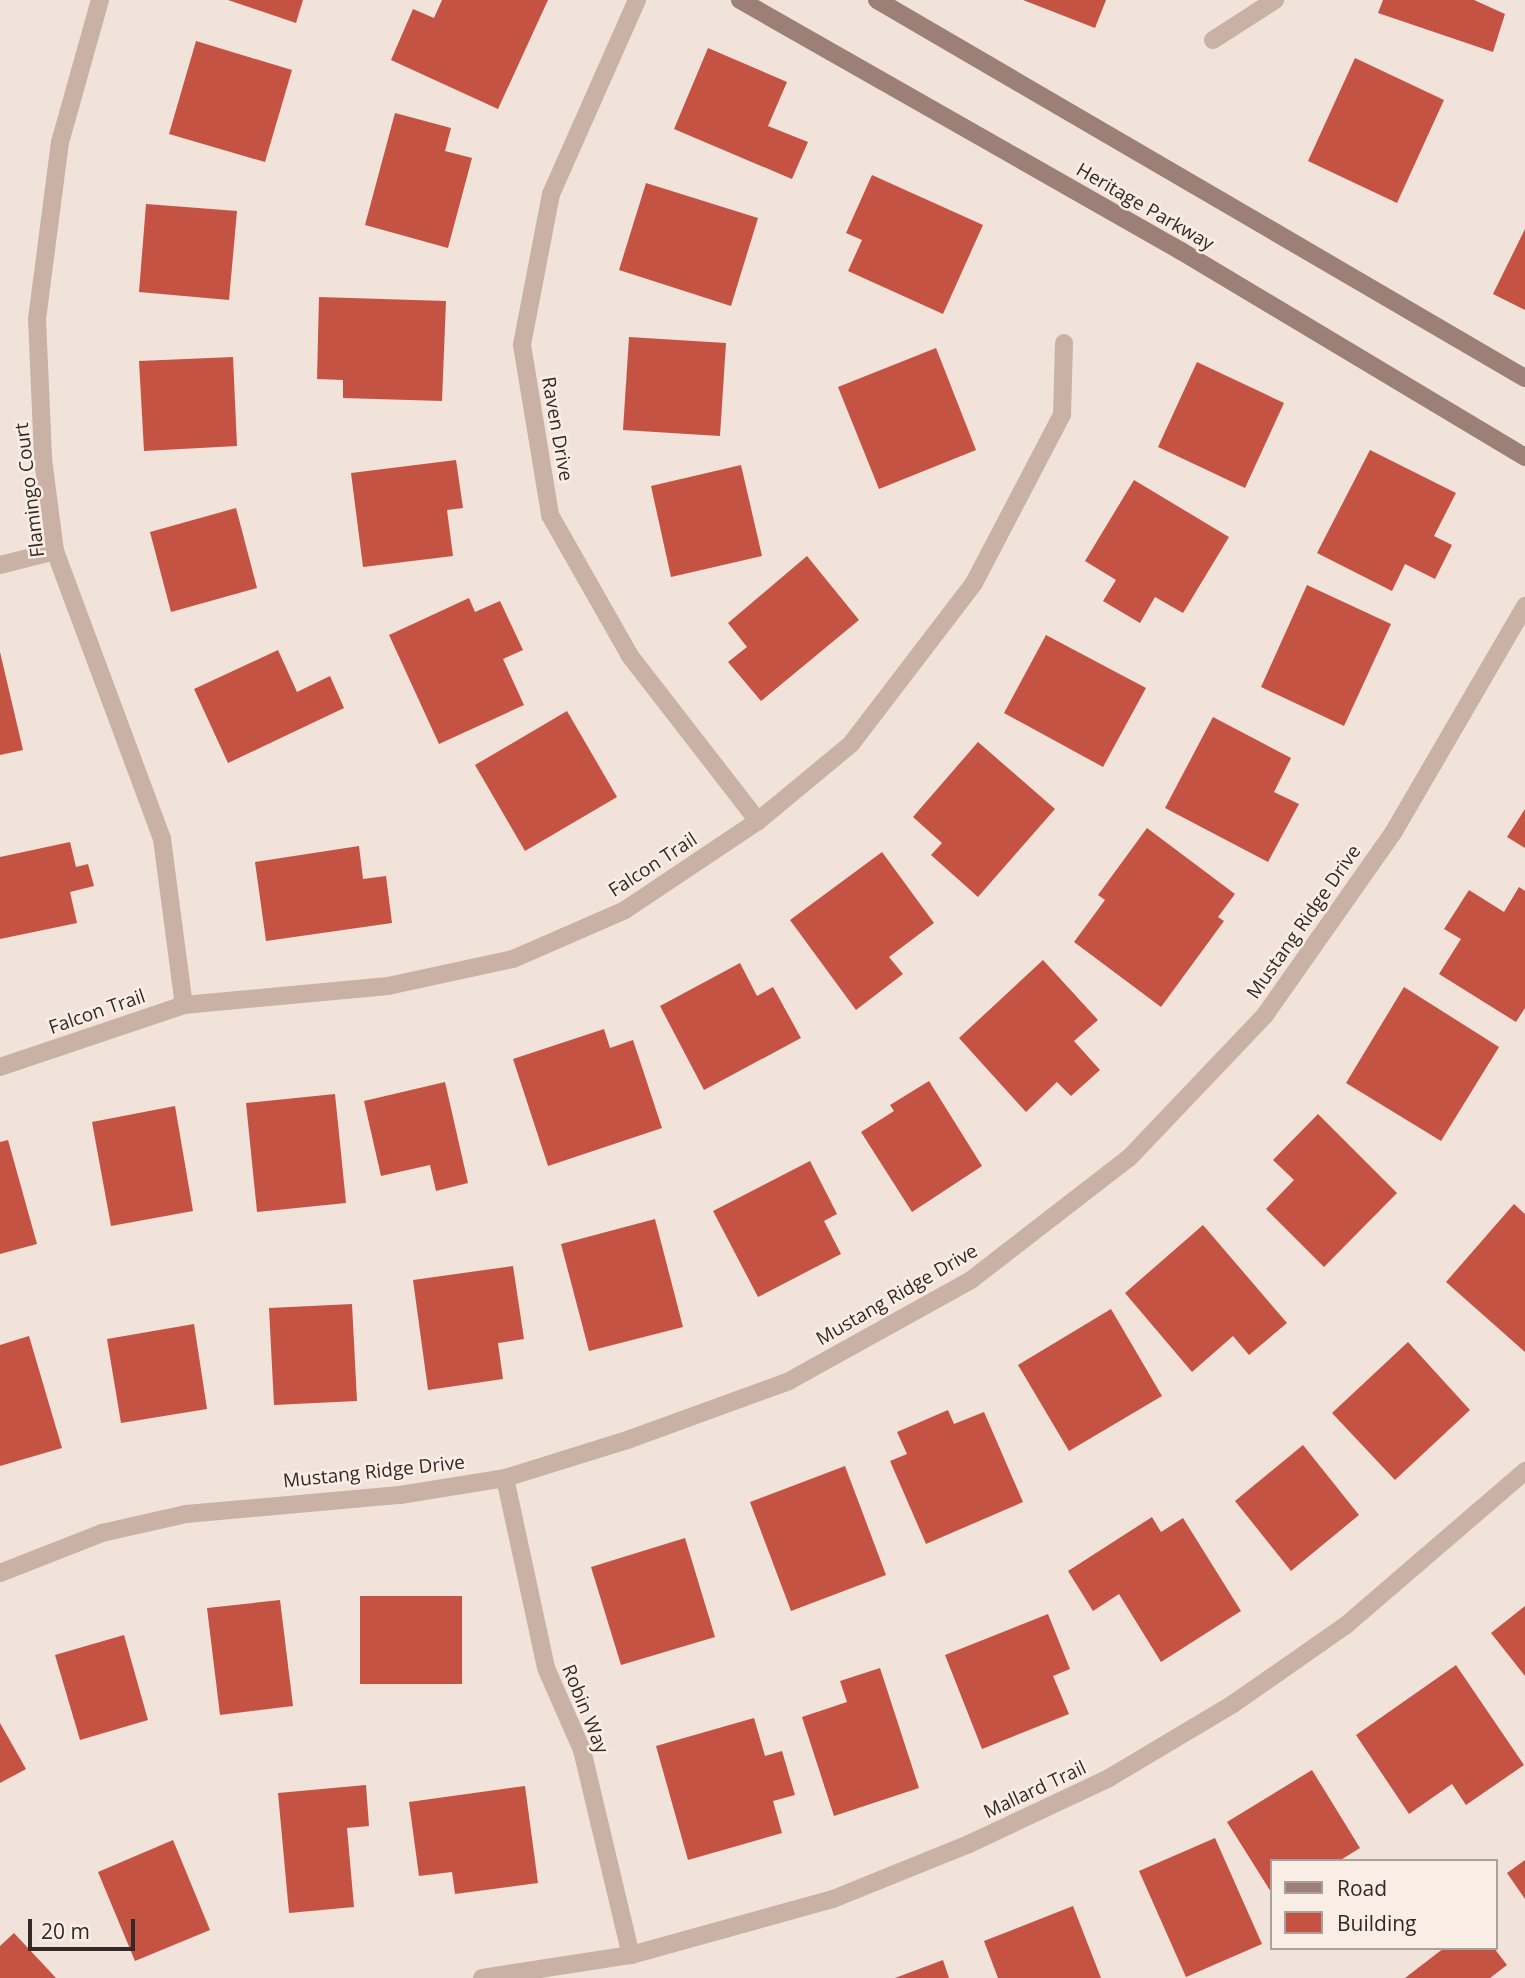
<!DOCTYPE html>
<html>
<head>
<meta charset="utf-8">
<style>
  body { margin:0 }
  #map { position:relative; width:1525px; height:1978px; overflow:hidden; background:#f1e3d9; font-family:"Open Sans",sans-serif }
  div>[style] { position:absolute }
  .building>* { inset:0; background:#c55344 }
  .street>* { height:18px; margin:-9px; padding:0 9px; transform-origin:9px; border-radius:9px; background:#c9b1a6 }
  .secondary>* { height:18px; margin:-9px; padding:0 9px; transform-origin:9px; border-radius:9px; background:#9c8077 }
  span { translate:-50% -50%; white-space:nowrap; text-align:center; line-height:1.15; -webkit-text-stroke:5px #f9eee6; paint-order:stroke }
  .street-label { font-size:19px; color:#352927 }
  .legend { position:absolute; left:1270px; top:1859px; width:228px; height:91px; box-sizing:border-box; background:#f9eee6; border:2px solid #ab9f9a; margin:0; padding:9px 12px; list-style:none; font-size:21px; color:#352927 }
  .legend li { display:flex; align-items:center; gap:14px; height:35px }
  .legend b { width:35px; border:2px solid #ab9f9a }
  .scale { position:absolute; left:28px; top:1919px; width:107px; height:32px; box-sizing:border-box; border:4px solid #352927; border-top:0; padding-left:9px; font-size:21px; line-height:24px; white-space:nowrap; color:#352927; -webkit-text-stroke:5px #f9eee6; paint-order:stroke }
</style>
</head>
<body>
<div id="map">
  <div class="building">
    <i style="clip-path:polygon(228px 0,303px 0,296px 23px)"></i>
    <i style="clip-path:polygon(442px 0,548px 0,498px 109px,391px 60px,413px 9px,434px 18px)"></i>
    <i style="clip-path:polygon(1023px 0,1106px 0,1095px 28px)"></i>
    <i style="clip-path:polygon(1383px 0,1474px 0,1505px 14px,1493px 52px,1378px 13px)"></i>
    <i style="clip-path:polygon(196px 41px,292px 70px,265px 162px,169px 134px)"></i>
    <i style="clip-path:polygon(708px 48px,787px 82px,768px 126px,808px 142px,792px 179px,674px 129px)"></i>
    <i style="clip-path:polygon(1355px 58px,1444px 100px,1397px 203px,1308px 161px)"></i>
    <i style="clip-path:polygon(395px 113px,451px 128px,445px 151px,472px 158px,448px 248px,365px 225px)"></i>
    <i style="clip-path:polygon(872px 175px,983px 225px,943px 314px,848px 271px,862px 240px,846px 233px)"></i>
    <i style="clip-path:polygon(646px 183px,758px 218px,731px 306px,619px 270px)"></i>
    <i style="clip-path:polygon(146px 204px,237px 211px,229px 300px,139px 292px)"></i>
    <i style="clip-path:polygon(1525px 229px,1525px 310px,1493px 294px)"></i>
    <i style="clip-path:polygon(319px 297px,446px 301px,442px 401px,343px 398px,343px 380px,317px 379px)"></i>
    <i style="clip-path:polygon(629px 337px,726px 343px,720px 436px,623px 430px)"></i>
    <i style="clip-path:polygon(936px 348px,976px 450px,879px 489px,838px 387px)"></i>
    <i style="clip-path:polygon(233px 357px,237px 446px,144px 451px,139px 361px)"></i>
    <i style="clip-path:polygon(1197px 362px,1284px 403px,1245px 488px,1158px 447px)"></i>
    <i style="clip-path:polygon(1370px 450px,1456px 493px,1434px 536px,1452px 545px,1435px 579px,1405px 564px,1392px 591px,1317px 553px)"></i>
    <i style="clip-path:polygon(456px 460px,463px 508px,447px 510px,453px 556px,363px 567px,351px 473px)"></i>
    <i style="clip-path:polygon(741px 465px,762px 556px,671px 577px,651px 486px)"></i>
    <i style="clip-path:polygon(1134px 480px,1229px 537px,1183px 613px,1155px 597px,1140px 623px,1103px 601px,1116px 580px,1085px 561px)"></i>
    <i style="clip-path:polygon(236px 508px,257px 588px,171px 612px,150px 532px)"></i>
    <i style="clip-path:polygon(807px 556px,859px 620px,761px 701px,728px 662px,747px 647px,728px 623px)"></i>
    <i style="clip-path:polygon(1307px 585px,1391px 624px,1344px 726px,1261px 687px)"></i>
    <i style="clip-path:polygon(469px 598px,475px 612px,500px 601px,523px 650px,503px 659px,524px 705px,439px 744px,389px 635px)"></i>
    <i style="clip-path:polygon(1046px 635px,1146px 688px,1103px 767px,1004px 713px)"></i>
    <i style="clip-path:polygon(278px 650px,297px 692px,330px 676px,344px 708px,228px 763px,194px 689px)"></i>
    <i style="clip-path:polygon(0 652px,23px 750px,0 755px)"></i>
    <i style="clip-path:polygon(567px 711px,617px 797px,525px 851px,475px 765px)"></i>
    <i style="clip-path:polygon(1213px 717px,1291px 758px,1274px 792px,1299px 804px,1268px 862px,1165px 808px)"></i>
    <i style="clip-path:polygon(978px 742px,1055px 809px,978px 897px,931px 855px,942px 843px,913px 817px)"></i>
    <i style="clip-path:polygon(1525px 809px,1525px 848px,1507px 837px)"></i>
    <i style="clip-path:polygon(1147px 828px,1235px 894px,1218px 917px,1224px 921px,1161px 1007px,1074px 942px,1105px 900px,1098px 895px)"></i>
    <i style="clip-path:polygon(70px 842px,76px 867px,88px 864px,94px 886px,70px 892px,77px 923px,0 939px,0 857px)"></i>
    <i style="clip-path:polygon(359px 846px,363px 879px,386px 876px,392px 923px,266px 941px,255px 862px)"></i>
    <i style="clip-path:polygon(882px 852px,934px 923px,889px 957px,903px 974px,856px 1010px,790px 920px)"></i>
    <i style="clip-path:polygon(1519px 887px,1525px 891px,1525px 1008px,1516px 1022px,1439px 974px,1461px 939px,1444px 929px,1469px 890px,1504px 912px)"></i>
    <i style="clip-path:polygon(1043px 960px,1098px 1020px,1074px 1041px,1100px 1070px,1071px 1096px,1057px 1082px,1026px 1112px,959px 1038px)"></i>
    <i style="clip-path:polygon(740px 963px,757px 996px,773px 987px,801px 1038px,704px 1090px,660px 1006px)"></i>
    <i style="clip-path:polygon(1404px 987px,1499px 1047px,1441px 1141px,1346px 1083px)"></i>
    <i style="clip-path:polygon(604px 1029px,610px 1048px,633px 1040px,662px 1128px,548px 1166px,513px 1059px)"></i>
    <i style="clip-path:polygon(929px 1081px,982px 1166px,912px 1212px,861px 1132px,894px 1111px,890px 1105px)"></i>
    <i style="clip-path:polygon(445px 1082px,468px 1183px,436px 1191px,430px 1165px,381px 1176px,364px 1101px)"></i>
    <i style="clip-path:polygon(335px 1094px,346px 1203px,257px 1212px,246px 1103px)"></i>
    <i style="clip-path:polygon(175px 1106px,193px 1211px,111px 1226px,92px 1122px)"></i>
    <i style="clip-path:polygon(1318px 1114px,1397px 1193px,1324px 1267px,1266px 1209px,1294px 1180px,1273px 1160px)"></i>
    <i style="clip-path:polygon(8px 1140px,37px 1244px,0 1254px,0 1142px)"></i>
    <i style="clip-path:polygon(810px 1161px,837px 1214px,824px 1221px,841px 1254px,758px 1297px,713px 1211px)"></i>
    <i style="clip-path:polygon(1514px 1204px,1525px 1214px,1525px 1352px,1446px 1282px)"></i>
    <i style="clip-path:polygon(655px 1219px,683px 1327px,589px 1351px,561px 1244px)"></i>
    <i style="clip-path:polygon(1203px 1225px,1287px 1323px,1249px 1355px,1233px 1336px,1192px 1372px,1125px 1293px)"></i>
    <i style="clip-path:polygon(513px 1266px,524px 1339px,498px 1343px,503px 1379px,428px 1390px,413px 1280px)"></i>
    <i style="clip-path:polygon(352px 1304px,357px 1401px,274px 1405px,269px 1308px)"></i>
    <i style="clip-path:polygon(1111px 1309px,1162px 1396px,1069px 1451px,1018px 1365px)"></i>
    <i style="clip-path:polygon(194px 1324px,207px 1409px,121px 1423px,107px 1339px)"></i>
    <i style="clip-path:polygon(29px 1336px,62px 1448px,0 1466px,0 1345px)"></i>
    <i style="clip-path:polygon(1408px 1342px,1470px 1410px,1395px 1480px,1332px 1413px)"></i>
    <i style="clip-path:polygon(948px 1410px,954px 1424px,984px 1412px,1023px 1502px,926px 1544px,890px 1461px,907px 1454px,897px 1432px)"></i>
    <i style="clip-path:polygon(1303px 1445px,1359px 1515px,1291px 1571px,1235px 1501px)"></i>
    <i style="clip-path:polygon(845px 1466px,886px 1575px,791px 1611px,750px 1502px)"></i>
    <i style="clip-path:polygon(1152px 1517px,1161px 1532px,1183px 1518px,1241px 1611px,1161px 1662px,1119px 1594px,1093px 1611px,1068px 1571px)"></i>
    <i style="clip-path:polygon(685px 1538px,715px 1637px,621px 1665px,591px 1567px)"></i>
    <i style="clip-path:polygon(360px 1596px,462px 1596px,462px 1684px,360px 1684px)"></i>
    <i style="clip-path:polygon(280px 1600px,293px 1706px,220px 1715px,207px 1608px)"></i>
    <i style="clip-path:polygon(1525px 1606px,1525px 1676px,1491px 1633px)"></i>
    <i style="clip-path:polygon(1048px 1614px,1070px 1669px,1053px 1676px,1069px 1714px,982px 1749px,945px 1655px)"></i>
    <i style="clip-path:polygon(124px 1635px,148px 1720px,80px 1740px,55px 1655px)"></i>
    <i style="clip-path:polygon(1456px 1665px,1524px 1765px,1466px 1805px,1452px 1784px,1409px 1814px,1356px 1735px)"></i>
    <i style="clip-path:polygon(880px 1668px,919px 1788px,834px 1816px,802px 1717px,847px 1702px,840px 1681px)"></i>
    <i style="clip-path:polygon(754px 1718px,765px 1756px,782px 1751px,795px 1795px,773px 1801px,782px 1833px,688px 1860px,656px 1746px)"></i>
    <i style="clip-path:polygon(0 1723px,26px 1769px,0 1783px)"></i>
    <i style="clip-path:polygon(1312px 1770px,1360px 1848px,1339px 1861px,1271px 1861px,1271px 1892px,1227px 1822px)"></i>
    <i style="clip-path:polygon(366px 1785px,369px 1826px,347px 1828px,354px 1907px,289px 1913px,278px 1793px)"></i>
    <i style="clip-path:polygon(525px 1786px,538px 1883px,455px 1894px,452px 1872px,419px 1876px,409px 1802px)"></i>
    <i style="clip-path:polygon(1215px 1838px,1262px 1944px,1186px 1977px,1139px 1871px)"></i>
    <i style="clip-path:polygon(173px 1840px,210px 1930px,135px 1961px,98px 1872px)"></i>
    <i style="clip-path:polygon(1525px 1860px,1525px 1899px,1507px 1873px)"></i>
    <i style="clip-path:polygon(1073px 1906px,1101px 1978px,998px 1978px,984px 1941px)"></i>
    <i style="clip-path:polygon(14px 1933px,56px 1978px,0 1978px,0 1946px)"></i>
    <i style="clip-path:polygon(1444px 1948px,1494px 1948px,1507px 1965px,1490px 1978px,1405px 1978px)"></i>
    <i style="clip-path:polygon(943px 1960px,949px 1978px,895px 1978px)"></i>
  </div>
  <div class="street">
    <i style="left:100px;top:0;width:148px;rotate:105.7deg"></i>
    <i style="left:60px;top:142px;width:178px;rotate:97.4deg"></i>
    <i style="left:37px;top:319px;width:140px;rotate:87.5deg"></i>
    <i style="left:43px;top:459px;width:93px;rotate:82.6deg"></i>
    <i style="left:55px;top:551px;width:307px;rotate:69.6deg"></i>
    <i style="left:162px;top:839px;width:167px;rotate:82.5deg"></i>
    <i style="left:637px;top:0;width:212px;rotate:113.9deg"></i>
    <i style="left:551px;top:194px;width:154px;rotate:100.9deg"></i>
    <i style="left:522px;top:345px;width:172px;rotate:80.6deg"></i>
    <i style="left:550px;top:515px;width:162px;rotate:60.4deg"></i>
    <i style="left:630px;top:656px;width:209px;rotate:52.2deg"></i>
    <i style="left:1213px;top:40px;width:74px;rotate:-32.8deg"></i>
    <i style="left:0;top:565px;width:57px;rotate:-14.3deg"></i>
    <i style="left:0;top:1067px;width:194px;rotate:-18.6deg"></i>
    <i style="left:184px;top:1005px;width:205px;rotate:-5.3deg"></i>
    <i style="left:388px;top:986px;width:128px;rotate:-12.2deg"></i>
    <i style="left:513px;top:959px;width:122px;rotate:-23.6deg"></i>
    <i style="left:625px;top:910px;width:160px;rotate:-33.8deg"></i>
    <i style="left:758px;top:821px;width:121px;rotate:-39.6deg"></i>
    <i style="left:851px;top:744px;width:203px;rotate:-52.6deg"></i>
    <i style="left:974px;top:583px;width:190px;rotate:-62.4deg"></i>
    <i style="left:1062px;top:415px;width:72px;rotate:-88.4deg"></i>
    <i style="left:505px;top:1478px;width:194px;rotate:77.8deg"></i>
    <i style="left:546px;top:1668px;width:90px;rotate:66.3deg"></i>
    <i style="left:582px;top:1750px;width:211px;rotate:76.6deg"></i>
    <i style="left:0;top:1573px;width:110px;rotate:-21.4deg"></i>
    <i style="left:102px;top:1533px;width:86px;rotate:-12.7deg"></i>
    <i style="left:186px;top:1514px;width:215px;rotate:-5.1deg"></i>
    <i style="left:400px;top:1495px;width:106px;rotate:-9.2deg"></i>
    <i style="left:505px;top:1478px;width:131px;rotate:-17.3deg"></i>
    <i style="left:630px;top:1439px;width:169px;rotate:-20deg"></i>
    <i style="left:789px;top:1381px;width:208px;rotate:-29deg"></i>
    <i style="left:971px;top:1280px;width:200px;rotate:-37.7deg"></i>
    <i style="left:1129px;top:1158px;width:197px;rotate:-46.4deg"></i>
    <i style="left:1265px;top:1015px;width:223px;rotate:-54.9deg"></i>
    <i style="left:1393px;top:833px;width:263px;rotate:-59.8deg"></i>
    <i style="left:482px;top:1978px;width:151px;rotate:-8.8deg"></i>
    <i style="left:631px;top:1955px;width:210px;rotate:-15.5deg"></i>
    <i style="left:833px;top:1899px;width:147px;rotate:-22deg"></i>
    <i style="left:969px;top:1844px;width:155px;rotate:-25.2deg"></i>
    <i style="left:1109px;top:1778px;width:144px;rotate:-30.8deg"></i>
    <i style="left:1233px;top:1704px;width:136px;rotate:-34.9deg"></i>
    <i style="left:1345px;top:1626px;width:238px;rotate:-40.7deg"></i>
  </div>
  <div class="secondary">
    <i style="left:740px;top:0;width:507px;rotate:29.65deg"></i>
    <i style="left:1181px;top:251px;width:401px;rotate:30.9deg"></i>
    <i style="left:877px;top:0;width:750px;rotate:30.26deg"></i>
  </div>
  <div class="street-label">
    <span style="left:1145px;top:207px;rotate:30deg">Heritage Parkway</span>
    <span style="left:557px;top:429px;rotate:80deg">Raven Drive</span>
    <span style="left:30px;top:490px;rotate:-97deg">Flamingo Court</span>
    <span style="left:653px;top:865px;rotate:-33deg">Falcon Trail</span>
    <span style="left:1304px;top:922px;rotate:-55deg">Mustang Ridge Drive</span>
    <span style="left:97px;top:1012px;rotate:-19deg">Falcon Trail</span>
    <span style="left:897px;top:1295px;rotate:-30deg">Mustang Ridge Drive</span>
    <span style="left:374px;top:1472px;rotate:-6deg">Mustang Ridge Drive</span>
    <span style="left:585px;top:1709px;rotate:68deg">Robin Way</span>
    <span style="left:1035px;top:1790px;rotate:-25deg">Mallard Trail</span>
  </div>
  <ul class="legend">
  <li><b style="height:9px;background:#9c8077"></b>Road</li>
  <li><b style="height:19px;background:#c55344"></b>Building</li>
  </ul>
  <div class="scale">20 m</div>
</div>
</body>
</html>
